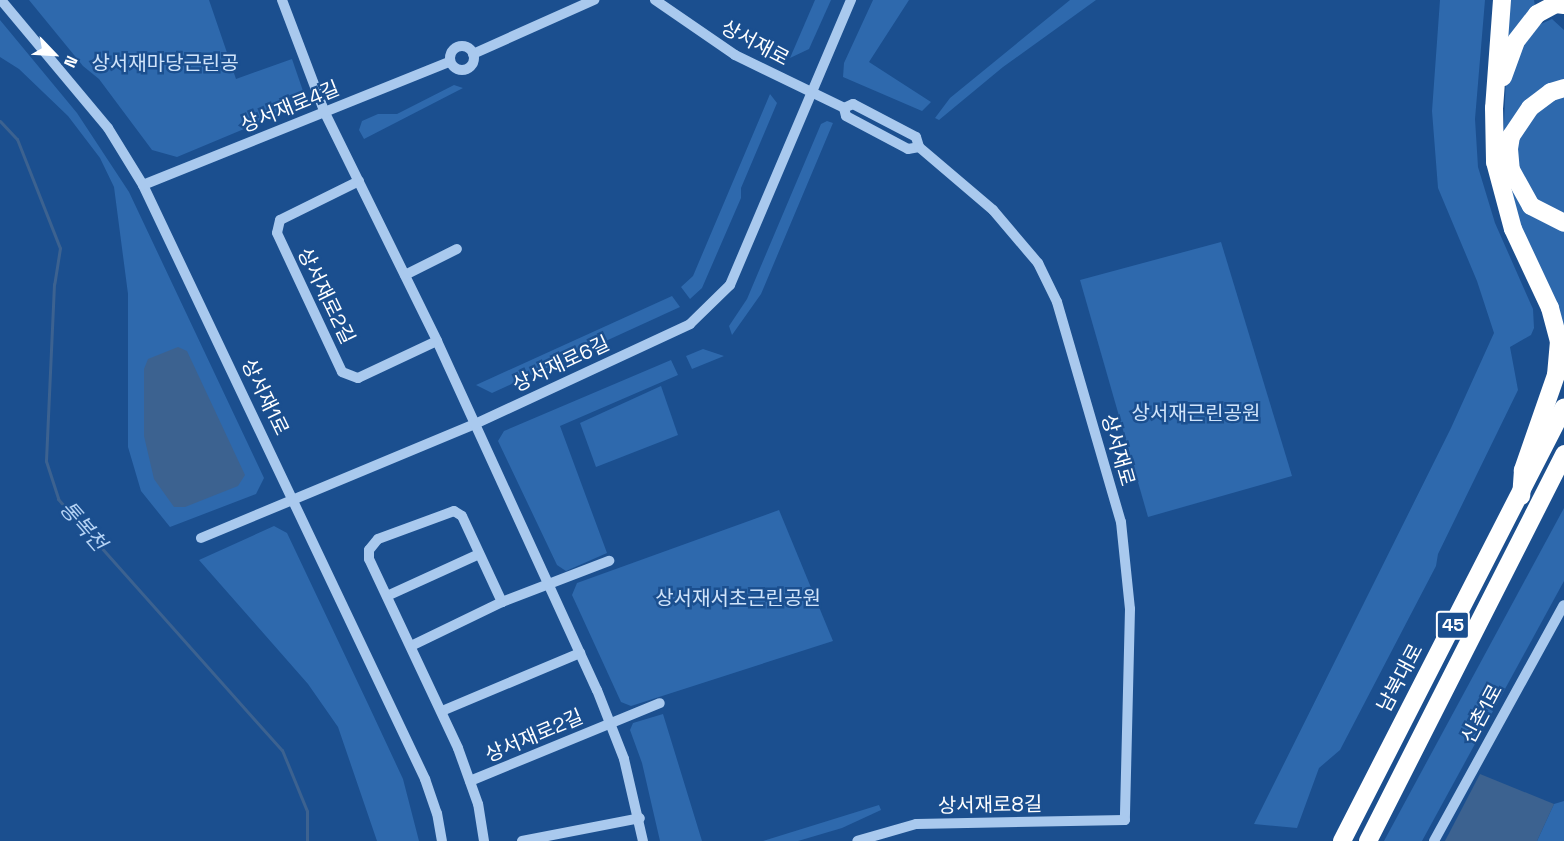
<!DOCTYPE html>
<html>
<head>
<meta charset="utf-8">
<style>
  body { margin:0 }
  #map { position:relative; width:1564px; height:841px; overflow:hidden; background:#1b4f8f; font-family:"Space Grotesk","Noto Sans KR",sans-serif }
  div>[style] { position:absolute }
  .green>* { inset:0; background:#2e69ad }
  .water>* { inset:0; background:#3c6290 }
  .stream>* { height:3px; margin:-1.5px; padding:0 1.5px; transform-origin:1.5px; border-radius:1.5px; background:#3c6290 }
  .minor>* { height:10px; margin:-5px; padding:0 5px; transform-origin:5px; border-radius:5px; background:#a9c9ee }
  .minor>.ring { margin:-5px; padding:0; box-sizing:content-box; background:none; border:10px solid #a9c9ee; border-radius:50% }
  .highway>* { height:18px; margin:-9px; padding:0 9px; transform-origin:9px; border-radius:9px; background:#fff }
  span { translate:-50% -50%; white-space:nowrap; text-align:center; line-height:1.15; -webkit-text-stroke:5px #1b4f8f; paint-order:stroke }
  .shield-label span { padding:2px 4px; background:#1b4f8f; border:2px solid; border-radius:4px; -webkit-text-stroke-width:0 }
  .shield-label { font-size:18px; color:#fff; font-weight:700 }
  .street-label { font-size:20px; color:#fff }
  .park-label { font-size:20px; color:#cfe3fa }
  .water-label { font-size:21px; color:#b5d3f5; font-style:italic }
  .north { position:absolute; left:24px; top:24px; width:60px; height:60px; -webkit-text-stroke:4px #1b4f8f; paint-order:stroke; rotate:115deg; font-size:16px; font-weight:700; line-height:24px; text-align:center; color:#fff }
  .north::after { content:''; display:block; margin:auto; width:21px; height:27px; background:#fff; clip-path:polygon(50% 0,100% 100%,50% 72%,0 100%) }
</style>
</head>
<body>
<div id="map">
  <div class="green">
    <i style="clip-path:polygon(29px 0,209px 0,236px 79px,292px 59px,303px 91px,297px 107px,177px 157px,152px 150px,99px 79px,83px 66px)"></i>
    <i style="clip-path:polygon(815px 0,831px 0,809px 49px,790px 58px)"></i>
    <i style="clip-path:polygon(873px 0,909px 0,869px 62px,931px 102px,922px 111px,843px 77px,844px 63px)"></i>
    <i style="clip-path:polygon(1070px 0,1096px 0,1003px 67px,939px 120px,935px 118px,950px 98px)"></i>
    <i style="clip-path:polygon(1440px 0,1485px 0,1475px 119px,1478px 167px,1495px 223px,1533px 309px,1534px 328px,1531px 335px,1510px 347px,1518px 390px,1438px 554px,1436px 566px,1340px 750px,1319px 768px,1297px 828px,1254px 824px,1451px 428px,1494px 333px,1477px 281px,1438px 188px,1432px 111px)"></i>
    <i style="clip-path:polygon(1509px 0,1534px 0,1535px 6px,1506px 49px)"></i>
    <i style="clip-path:polygon(1552px 19px,1564px 30px,1564px 82px,1542px 91px,1517px 112px,1507px 134px,1505px 154px,1508px 177px,1524px 209px,1564px 229px,1564px 336px,1556px 300px,1521px 231px,1502px 170px,1506px 78px,1517px 49px,1532px 28px)"></i>
    <i style="clip-path:polygon(0 20px,77px 113px,129px 192px,264px 478px,256px 494px,170px 527px,141px 491px,128px 447px,128px 294px,114px 187px,100px 158px,68px 116px,19px 69px,0 57px)"></i>
    <i style="clip-path:polygon(454px 85px,463px 88px,364px 139px,359px 130px,362px 121px,378px 114px,397px 114px)"></i>
    <i style="clip-path:polygon(770px 94px,777px 103px,741px 188px,741px 198px,702px 288px,690px 299px,681px 287px,693px 276px)"></i>
    <i style="clip-path:polygon(1564px 95px,1564px 219px,1525px 191px,1515px 150px,1519px 132px,1550px 98px)"></i>
    <i style="clip-path:polygon(827px 121px,833px 123px,761px 294px,732px 335px,729px 326px,747px 299px,821px 124px)"></i>
    <i style="clip-path:polygon(1221px 242px,1292px 476px,1148px 517px,1080px 280px)"></i>
    <i style="clip-path:polygon(672px 296px,680px 307px,492px 393px,476px 385px)"></i>
    <i style="clip-path:polygon(703px 349px,724px 356px,692px 369px,686px 356px)"></i>
    <i style="clip-path:polygon(671px 360px,678px 375px,560px 426px,607px 553px,566px 571px,557px 565px,498px 441px,504px 431px)"></i>
    <i style="clip-path:polygon(661px 386px,678px 435px,596px 467px,580px 423px)"></i>
    <i style="clip-path:polygon(1564px 508px,1564px 581px,1422px 841px,1384px 841px)"></i>
    <i style="clip-path:polygon(779px 510px,833px 641px,631px 706px,621px 702px,572px 595px,577px 583px)"></i>
    <i style="clip-path:polygon(274px 526px,287px 533px,368px 704px,403px 779px,419px 841px,377px 841px,338px 727px,308px 684px,199px 560px)"></i>
    <i style="clip-path:polygon(663px 714px,702px 841px,660px 841px,642px 763px,630px 730px,633px 723px)"></i>
    <i style="clip-path:polygon(1564px 801px,1564px 841px,1537px 841px,1554px 804px)"></i>
    <i style="clip-path:polygon(879px 805px,881px 810px,842px 828px,798px 841px,763px 841px)"></i>
  </div>
  <div class="water">
    <i style="clip-path:polygon(178px 347px,187px 351px,245px 475px,238px 486px,185px 507px,174px 507px,154px 479px,144px 436px,144px 369px,148px 359px)"></i>
    <i style="clip-path:polygon(1480px 774px,1554px 804px,1537px 841px,1445px 841px)"></i>
  </div>
  <div class="stream">
    <i style="left:0;top:121px;width:25px;rotate:47deg"></i>
    <i style="left:17px;top:139px;width:117px;rotate:68.5deg"></i>
    <i style="left:60px;top:248px;width:36px;rotate:99deg"></i>
    <i style="left:54px;top:284px;width:177px;rotate:92.6deg"></i>
    <i style="left:46px;top:461px;width:40px;rotate:72deg"></i>
    <i style="left:58px;top:499px;width:336px;rotate:48.3deg"></i>
    <i style="left:282px;top:750px;width:66px;rotate:67.7deg"></i>
    <i style="left:307px;top:811px;width:30px;rotate:90deg"></i>
  </div>
  <div class="minor">
    <i style="left:1px;top:0;width:167px;rotate:50.1deg"></i>
    <i style="left:108px;top:128px;width:67px;rotate:58.4deg"></i>
    <i style="left:143px;top:185px;width:658px;rotate:64.6deg"></i>
    <i style="left:425px;top:779px;width:36px;rotate:71deg"></i>
    <i style="left:437px;top:813px;width:28px;rotate:80deg"></i>
    <i style="left:282px;top:0;width:121px;rotate:69.2deg"></i>
    <i style="left:325px;top:113px;width:254px;rotate:63.8deg"></i>
    <i style="left:437px;top:341px;width:384px;rotate:65.4deg"></i>
    <i style="left:597px;top:690px;width:74px;rotate:68.6deg"></i>
    <i style="left:624px;top:759px;width:84px;rotate:77deg"></i>
    <i style="left:655px;top:0;width:97px;rotate:34.5deg"></i>
    <i style="left:735px;top:55px;width:121px;rotate:25.9deg"></i>
    <i style="left:844px;top:108px;width:8px;rotate:76deg"></i>
    <i style="left:846px;top:116px;width:70px;rotate:28deg"></i>
    <i style="left:908px;top:149px;width:11px;rotate:-10deg"></i>
    <i class="ring" style="left:450px;top:46px;width:14px;height:14px"></i>
    <i style="left:473px;top:54px;width:133px;rotate:-24.1deg"></i>
    <i style="left:844px;top:108px;width:10px;rotate:-24deg"></i>
    <i style="left:853px;top:104px;width:71px;rotate:27.6deg"></i>
    <i style="left:916px;top:137px;width:10px;rotate:73deg"></i>
    <i style="left:919px;top:147px;width:97px;rotate:40.4deg"></i>
    <i style="left:993px;top:210px;width:70px;rotate:49.7deg"></i>
    <i style="left:1038px;top:263px;width:43px;rotate:64deg"></i>
    <i style="left:1057px;top:302px;width:229px;rotate:73.8deg"></i>
    <i style="left:1121px;top:522px;width:87px;rotate:84.1deg"></i>
    <i style="left:1130px;top:609px;width:211px;rotate:91.4deg"></i>
    <i style="left:1125px;top:820px;width:209px;rotate:178.9deg"></i>
    <i style="left:916px;top:824px;width:61px;rotate:163.9deg"></i>
    <i style="left:359px;top:181px;width:88px;rotate:153.7deg"></i>
    <i style="left:280px;top:220px;width:13px;rotate:103deg"></i>
    <i style="left:277px;top:233px;width:153px;rotate:64.9deg"></i>
    <i style="left:342px;top:372px;width:17px;rotate:21deg"></i>
    <i style="left:358px;top:378px;width:87px;rotate:-25.1deg"></i>
    <i style="left:143px;top:185px;width:330px;rotate:-21.9deg"></i>
    <i style="left:405px;top:275px;width:58px;rotate:-26.6deg"></i>
    <i style="left:201px;top:538px;width:297px;rotate:-22.6deg"></i>
    <i style="left:475px;top:424px;width:237px;rotate:-24.9deg"></i>
    <i style="left:690px;top:324px;width:56px;rotate:-44.3deg"></i>
    <i style="left:730px;top:285px;width:310px;rotate:-67deg"></i>
    <i style="left:387px;top:596px;width:101px;rotate:-24.5deg"></i>
    <i style="left:411px;top:646px;width:101px;rotate:-25.8deg"></i>
    <i style="left:502px;top:602px;width:115px;rotate:-21deg"></i>
    <i style="left:442px;top:711px;width:150px;rotate:-22.8deg"></i>
    <i style="left:470px;top:781px;width:205px;rotate:-22.3deg"></i>
    <i style="left:484px;top:841px;width:37px;rotate:-99deg"></i>
    <i style="left:478px;top:804px;width:59px;rotate:-109.7deg"></i>
    <i style="left:458px;top:748px;width:209px;rotate:-115.2deg"></i>
    <i style="left:369px;top:559px;width:9px;rotate:-90deg"></i>
    <i style="left:369px;top:550px;width:14px;rotate:-51deg"></i>
    <i style="left:378px;top:539px;width:81px;rotate:-20.2deg"></i>
    <i style="left:454px;top:511px;width:9px;rotate:32deg"></i>
    <i style="left:462px;top:516px;width:95px;rotate:65.1deg"></i>
    <i style="left:522px;top:841px;width:120px;rotate:-11deg"></i>
    <i style="left:1434px;top:841px;width:269px;rotate:-61.2deg"></i>
  </div>
  <div class="highway">
    <i style="left:1502px;top:0;width:108px;rotate:94.2deg"></i>
    <i style="left:1494px;top:108px;width:54px;rotate:88.9deg"></i>
    <i style="left:1495px;top:162px;width:69px;rotate:75deg"></i>
    <i style="left:1513px;top:229px;width:87px;rotate:64.9deg"></i>
    <i style="left:1550px;top:308px;width:34px;rotate:75deg"></i>
    <i style="left:1559px;top:341px;width:34px;rotate:95deg"></i>
    <i style="left:1556px;top:375px;width:101px;rotate:109.2deg"></i>
    <i style="left:1523px;top:470px;width:26px;rotate:94deg"></i>
    <i style="left:1503px;top:77px;width:38px;rotate:-70deg"></i>
    <i style="left:1516px;top:41px;width:34px;rotate:-52deg"></i>
    <i style="left:1537px;top:14px;width:21px;rotate:-28deg"></i>
    <i style="left:1556px;top:4px;width:8px;rotate:7deg"></i>
    <i style="left:1564px;top:88px;width:14px;rotate:163deg"></i>
    <i style="left:1551px;top:92px;width:26px;rotate:143deg"></i>
    <i style="left:1530px;top:108px;width:34px;rotate:124deg"></i>
    <i style="left:1511px;top:136px;width:13px;rotate:99deg"></i>
    <i style="left:1509px;top:149px;width:21px;rotate:85deg"></i>
    <i style="left:1511px;top:170px;width:41px;rotate:60.9deg"></i>
    <i style="left:1531px;top:206px;width:37px;rotate:27deg"></i>
    <i style="left:1342px;top:841px;width:487px;rotate:-62.9deg"></i>
    <i style="left:1368px;top:841px;width:434px;rotate:-63.1deg"></i>
  </div>
  <div class="shield-label">
    <span style="left:1453px;top:625px">45</span>
  </div>
  <div class="street-label">
    <span style="left:755px;top:43px;rotate:28deg">상서재로</span>
    <span style="left:290px;top:107px;rotate:-22deg">상서재로4길</span>
    <span style="left:326px;top:296px;rotate:64deg">상서재로2길</span>
    <span style="left:561px;top:364px;rotate:-25deg">상서재로6길</span>
    <span style="left:265px;top:397px;rotate:64deg">상서재1로</span>
    <span style="left:1118px;top:450px;rotate:74deg">상서재로</span>
    <span style="left:1400px;top:678px;rotate:-62deg">남북대로</span>
    <span style="left:1482px;top:714px;rotate:-62deg">신촌1로</span>
    <span style="left:534px;top:736px;rotate:-23deg">상서재로2길</span>
    <span style="left:990px;top:805px;rotate:-1deg">상서재로8길</span>
  </div>
  <div class="park-label">
    <span style="left:165px;top:63px">상서재마당근린공</span>
    <span style="left:1196px;top:413px">상서재근린공원</span>
    <span style="left:738px;top:598px">상서재서초근린공원</span>
  </div>
  <div class="water-label">
    <span style="left:83px;top:526px;rotate:49deg">통복천</span>
  </div>
  <div class="north">N</div>
</div>
</body>
</html>
